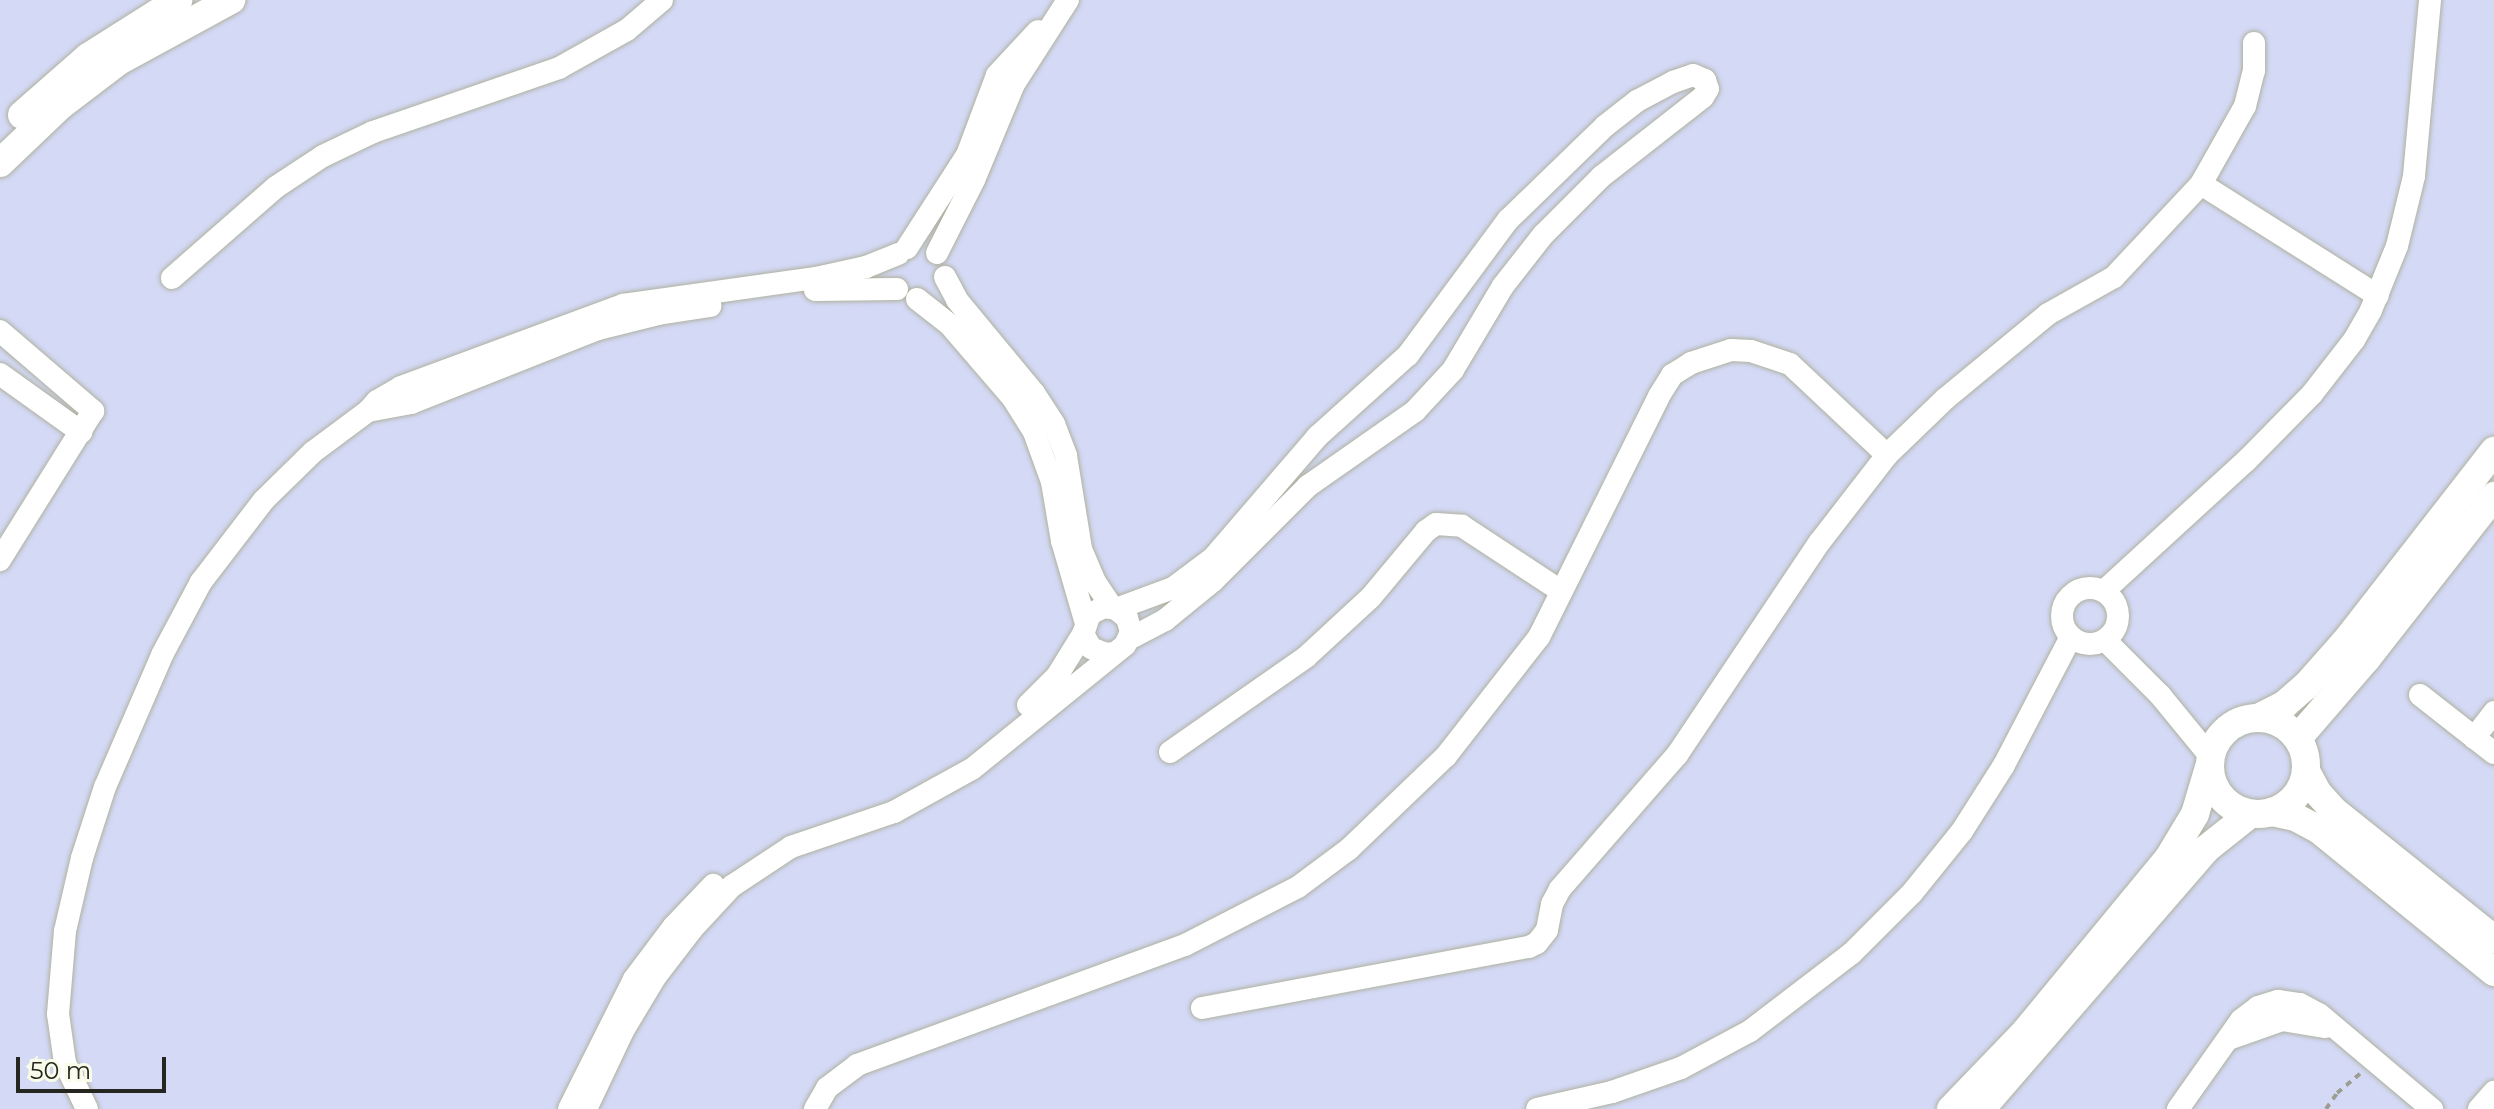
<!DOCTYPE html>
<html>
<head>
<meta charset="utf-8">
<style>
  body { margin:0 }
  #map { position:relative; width:2494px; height:1109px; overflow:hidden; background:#f9fce9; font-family:Montserrat,sans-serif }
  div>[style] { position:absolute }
  .green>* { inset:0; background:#d4d9f6 }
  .path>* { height:4px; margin-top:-2px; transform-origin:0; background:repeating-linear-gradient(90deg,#9c9e91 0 6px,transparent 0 12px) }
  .roads { filter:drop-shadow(0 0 2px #afb2a0) drop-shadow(0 0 2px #afb2a0) }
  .minor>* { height:22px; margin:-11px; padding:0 11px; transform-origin:11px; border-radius:11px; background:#fff }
  .minor>.ring { margin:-11px; padding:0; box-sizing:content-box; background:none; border:22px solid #fff; border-radius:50% }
  .tertiary>* { height:28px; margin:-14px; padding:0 14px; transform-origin:14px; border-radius:14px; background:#fff }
  .tertiary>.ring { margin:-14px; padding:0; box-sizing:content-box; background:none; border:28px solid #fff; border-radius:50% }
  span { translate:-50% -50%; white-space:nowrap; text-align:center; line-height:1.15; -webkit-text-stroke:6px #f9fce9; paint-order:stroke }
  .scale { position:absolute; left:16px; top:1057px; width:150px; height:36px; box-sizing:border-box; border:4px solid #252620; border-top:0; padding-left:10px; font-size:24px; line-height:28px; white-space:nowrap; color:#252620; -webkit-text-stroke:6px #f9fce9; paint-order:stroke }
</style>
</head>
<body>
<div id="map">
  <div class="green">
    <i style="clip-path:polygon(0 0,2494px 0,2494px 1109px,0 1109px)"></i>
  </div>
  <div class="path">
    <i style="left:2326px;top:1109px;width:19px;rotate:-55deg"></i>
    <i style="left:2337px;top:1093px;width:30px;rotate:-40deg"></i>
  </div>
  <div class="roads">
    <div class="minor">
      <i style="left:2201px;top:184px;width:209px;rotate:32.3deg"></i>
      <i style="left:907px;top:248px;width:111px;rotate:-57.2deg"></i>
      <i style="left:967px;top:155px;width:85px;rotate:-69.4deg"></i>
      <i style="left:997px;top:75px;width:60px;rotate:-47deg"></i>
      <i style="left:937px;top:253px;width:82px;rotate:-63.1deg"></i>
      <i style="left:974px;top:180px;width:104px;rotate:-67.4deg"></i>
      <i style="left:1014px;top:84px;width:100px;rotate:-57.3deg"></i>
      <i style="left:945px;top:277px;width:26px;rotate:62deg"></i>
      <i style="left:957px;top:300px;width:121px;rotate:50.4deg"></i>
      <i style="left:1034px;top:393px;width:37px;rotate:57deg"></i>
      <i style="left:1054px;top:424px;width:34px;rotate:69deg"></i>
      <i style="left:1066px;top:456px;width:94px;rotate:80.8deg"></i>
      <i style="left:1081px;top:549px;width:36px;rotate:67deg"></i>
      <i style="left:1095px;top:582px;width:30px;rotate:56deg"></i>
      <i style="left:172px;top:278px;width:138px;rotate:-41.2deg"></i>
      <i style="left:276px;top:187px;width:56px;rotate:-33.4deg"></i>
      <i style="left:323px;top:156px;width:55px;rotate:-25.6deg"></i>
      <i style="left:373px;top:132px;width:197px;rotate:-19deg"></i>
      <i style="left:559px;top:68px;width:78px;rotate:-29.2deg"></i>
      <i style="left:627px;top:30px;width:46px;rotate:-40.6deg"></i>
      <i style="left:815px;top:290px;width:82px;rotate:-0.7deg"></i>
      <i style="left:917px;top:299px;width:42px;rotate:38.2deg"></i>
      <i style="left:950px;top:325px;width:95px;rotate:49.3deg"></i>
      <i style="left:1012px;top:397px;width:41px;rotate:57.8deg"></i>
      <i style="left:1034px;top:432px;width:53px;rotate:70.2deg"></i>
      <i style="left:1052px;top:482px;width:60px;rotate:80.4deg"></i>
      <i style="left:1062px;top:541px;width:82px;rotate:73.8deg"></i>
      <i style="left:0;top:331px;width:123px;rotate:40.7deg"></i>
      <i style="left:93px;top:411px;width:176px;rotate:122deg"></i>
      <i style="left:0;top:374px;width:100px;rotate:35.6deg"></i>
      <i style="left:368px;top:411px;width:44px;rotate:-10.5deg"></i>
      <i style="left:411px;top:403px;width:201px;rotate:-21.6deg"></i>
      <i style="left:598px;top:329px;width:62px;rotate:-14deg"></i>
      <i style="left:658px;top:314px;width:53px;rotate:-8.7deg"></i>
      <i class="ring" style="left:2062px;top:588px;width:34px;height:34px"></i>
      <i style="left:2104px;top:591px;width:193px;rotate:-42.5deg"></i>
      <i style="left:2246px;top:461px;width:94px;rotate:-45.4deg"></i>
      <i style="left:2312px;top:394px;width:68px;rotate:-52.1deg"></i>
      <i style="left:2354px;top:340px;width:34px;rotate:-60deg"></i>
      <i style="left:2371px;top:310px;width:69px;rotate:-67.9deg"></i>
      <i style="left:2397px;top:246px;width:72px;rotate:-76.3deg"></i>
      <i style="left:2414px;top:176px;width:177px;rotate:-84.8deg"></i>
      <i style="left:1116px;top:609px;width:61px;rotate:-20.2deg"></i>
      <i style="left:1173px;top:588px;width:50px;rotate:-36.9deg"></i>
      <i style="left:1213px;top:558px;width:161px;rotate:-49.3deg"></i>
      <i style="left:1318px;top:436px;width:121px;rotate:-42deg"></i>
      <i style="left:1408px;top:355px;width:168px;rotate:-53.5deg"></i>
      <i style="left:1508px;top:220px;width:135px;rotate:-44.1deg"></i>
      <i style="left:1605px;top:126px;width:41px;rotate:-38deg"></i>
      <i style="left:1637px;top:101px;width:41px;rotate:-27.8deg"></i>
      <i style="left:1673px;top:82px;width:21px;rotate:-19deg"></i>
      <i style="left:1693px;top:75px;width:13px;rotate:23deg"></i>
      <i style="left:1705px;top:80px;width:9px;rotate:72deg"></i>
      <i style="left:1708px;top:89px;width:9px;rotate:122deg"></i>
      <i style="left:1703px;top:97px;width:130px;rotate:141.9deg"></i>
      <i style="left:1601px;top:177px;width:82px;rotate:135deg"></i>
      <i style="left:1543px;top:235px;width:65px;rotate:128.1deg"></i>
      <i style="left:1503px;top:286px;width:98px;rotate:120.8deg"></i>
      <i style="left:1453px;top:370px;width:56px;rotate:132.8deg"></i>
      <i style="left:1415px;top:411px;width:131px;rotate:145deg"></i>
      <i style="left:1308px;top:486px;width:134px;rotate:135deg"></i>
      <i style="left:1213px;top:581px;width:62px;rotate:140.9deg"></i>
      <i style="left:1165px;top:620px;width:41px;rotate:152.2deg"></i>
      <i style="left:2105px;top:640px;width:78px;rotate:45deg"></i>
      <i style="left:2160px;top:695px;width:79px;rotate:50.7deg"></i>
      <i style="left:2420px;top:695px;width:94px;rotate:38.1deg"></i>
      <i style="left:1028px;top:705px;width:41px;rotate:-45deg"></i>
      <i style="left:1057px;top:676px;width:49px;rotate:-58.2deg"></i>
      <i style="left:2474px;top:738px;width:33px;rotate:-52deg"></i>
      <i style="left:1170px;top:752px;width:166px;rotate:-34.9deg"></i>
      <i style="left:1306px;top:657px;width:88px;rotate:-42.7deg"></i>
      <i style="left:1371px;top:597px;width:86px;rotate:-50.2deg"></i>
      <i style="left:1426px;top:531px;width:12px;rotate:-35deg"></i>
      <i style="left:1436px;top:524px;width:26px;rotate:4deg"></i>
      <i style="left:1462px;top:526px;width:118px;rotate:33.3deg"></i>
      <i style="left:1202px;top:1008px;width:333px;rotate:-10.6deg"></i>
      <i style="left:1529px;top:947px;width:9px;rotate:-27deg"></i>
      <i style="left:1537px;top:943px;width:16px;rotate:-52deg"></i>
      <i style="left:1547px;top:930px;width:26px;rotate:-79deg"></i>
      <i style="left:1552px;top:904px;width:17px;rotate:-62deg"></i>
      <i style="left:1560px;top:889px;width:178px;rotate:-48.9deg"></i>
      <i style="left:1677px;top:755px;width:255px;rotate:-56.2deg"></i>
      <i style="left:1819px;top:543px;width:111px;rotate:-52.3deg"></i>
      <i style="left:1887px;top:455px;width:81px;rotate:-44deg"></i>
      <i style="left:1945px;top:399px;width:134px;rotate:-39.5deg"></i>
      <i style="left:2048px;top:314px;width:76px;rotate:-29.3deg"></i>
      <i style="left:2114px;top:277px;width:127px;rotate:-46.9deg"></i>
      <i style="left:2201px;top:184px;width:90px;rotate:-60.6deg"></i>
      <i style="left:2245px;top:106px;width:36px;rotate:-76deg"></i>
      <i style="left:2254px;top:71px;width:28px;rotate:-90deg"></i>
      <i style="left:2231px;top:1038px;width:54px;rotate:-19.4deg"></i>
      <i style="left:2282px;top:1020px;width:44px;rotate:9.2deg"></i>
      <i style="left:87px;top:1109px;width:51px;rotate:-115.6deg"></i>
      <i style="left:65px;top:1063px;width:49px;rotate:-98.1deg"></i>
      <i style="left:58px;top:1014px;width:83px;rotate:-85.2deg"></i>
      <i style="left:65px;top:931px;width:75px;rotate:-76.9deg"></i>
      <i style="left:82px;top:858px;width:75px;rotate:-72.1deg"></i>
      <i style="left:105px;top:787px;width:144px;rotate:-66.6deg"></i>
      <i style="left:162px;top:655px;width:83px;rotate:-61.9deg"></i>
      <i style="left:201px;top:582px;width:103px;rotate:-52.5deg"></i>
      <i style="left:264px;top:500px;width:69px;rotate:-44.4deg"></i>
      <i style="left:313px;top:452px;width:69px;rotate:-36.7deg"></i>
      <i style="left:368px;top:411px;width:13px;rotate:-48deg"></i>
      <i style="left:377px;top:401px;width:28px;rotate:-30deg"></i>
      <i style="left:401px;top:387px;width:237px;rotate:-20.3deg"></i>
      <i style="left:623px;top:305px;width:195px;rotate:-8deg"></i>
      <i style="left:816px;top:278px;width:51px;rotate:-12.4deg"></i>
      <i style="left:866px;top:267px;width:35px;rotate:-22deg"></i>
      <i style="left:569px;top:1109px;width:145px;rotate:-63.4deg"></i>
      <i style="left:634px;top:979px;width:66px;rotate:-53deg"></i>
      <i style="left:674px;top:926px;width:57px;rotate:-46.4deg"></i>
      <i style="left:586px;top:1109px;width:89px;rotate:-64.6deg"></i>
      <i style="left:624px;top:1029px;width:62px;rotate:-58.9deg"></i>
      <i style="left:656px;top:976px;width:59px;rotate:-52.5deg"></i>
      <i style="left:692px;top:929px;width:59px;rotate:-47.1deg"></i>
      <i style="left:732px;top:886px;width:71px;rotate:-33.5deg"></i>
      <i style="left:791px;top:847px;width:109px;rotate:-18.8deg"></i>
      <i style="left:894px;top:812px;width:89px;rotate:-28.9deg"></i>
      <i style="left:972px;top:769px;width:197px;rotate:-39deg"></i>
      <i style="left:1125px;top:645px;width:14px;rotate:-65deg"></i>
      <i style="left:1131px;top:632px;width:15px;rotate:-106deg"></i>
      <i style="left:1127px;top:618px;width:14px;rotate:-141deg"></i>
      <i style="left:1116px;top:609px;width:12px;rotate:-171deg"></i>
      <i style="left:1104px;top:607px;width:16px;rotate:153deg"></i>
      <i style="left:1090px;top:614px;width:21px;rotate:109deg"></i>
      <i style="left:1083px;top:634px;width:16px;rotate:60deg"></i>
      <i style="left:1091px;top:648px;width:16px;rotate:22deg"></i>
      <i style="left:1106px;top:654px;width:8px;rotate:-7deg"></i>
      <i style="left:815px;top:1109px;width:24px;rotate:-60deg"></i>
      <i style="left:827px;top:1088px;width:38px;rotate:-37deg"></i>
      <i style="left:857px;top:1065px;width:349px;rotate:-20.1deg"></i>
      <i style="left:1185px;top:945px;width:127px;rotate:-27.2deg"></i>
      <i style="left:1298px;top:887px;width:64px;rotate:-36.7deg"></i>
      <i style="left:1349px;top:849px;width:134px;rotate:-43.8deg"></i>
      <i style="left:1446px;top:756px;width:151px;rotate:-52deg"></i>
      <i style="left:1539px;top:637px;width:269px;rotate:-63.5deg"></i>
      <i style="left:1659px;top:396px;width:25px;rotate:-58deg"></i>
      <i style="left:1672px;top:375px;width:22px;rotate:-32deg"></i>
      <i style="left:1691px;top:363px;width:42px;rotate:-18deg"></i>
      <i style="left:1731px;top:350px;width:20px;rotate:3deg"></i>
      <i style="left:1751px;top:351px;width:41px;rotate:18.4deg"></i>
      <i style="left:1790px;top:364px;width:133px;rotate:43.2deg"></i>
      <i style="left:1537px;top:1109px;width:77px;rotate:-12.8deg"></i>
      <i style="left:1612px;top:1092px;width:73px;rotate:-19.2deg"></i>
      <i style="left:1681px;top:1068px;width:78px;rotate:-28.2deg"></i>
      <i style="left:1750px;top:1031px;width:128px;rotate:-37.4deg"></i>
      <i style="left:1852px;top:953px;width:85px;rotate:-45deg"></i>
      <i style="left:1912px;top:893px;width:80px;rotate:-51.1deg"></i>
      <i style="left:1962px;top:831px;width:78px;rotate:-57.5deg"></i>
      <i style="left:2004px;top:765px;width:144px;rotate:-62.4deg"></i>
      <i style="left:2178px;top:1109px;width:109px;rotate:-54.7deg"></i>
      <i style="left:2241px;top:1020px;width:21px;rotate:-37deg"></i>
      <i style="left:2258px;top:1007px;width:21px;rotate:-17deg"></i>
      <i style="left:2278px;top:1001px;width:22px;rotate:8deg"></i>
      <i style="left:2300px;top:1004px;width:21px;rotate:28deg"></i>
      <i style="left:2319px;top:1014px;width:148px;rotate:40.1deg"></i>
      <i style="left:2479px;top:1109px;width:23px;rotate:-49deg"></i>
    </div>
    <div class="tertiary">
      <i style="left:22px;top:115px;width:88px;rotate:-41.3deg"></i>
      <i style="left:88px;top:57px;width:107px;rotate:-32.3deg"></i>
      <i style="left:0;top:163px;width:84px;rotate:-43.6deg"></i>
      <i style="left:61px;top:105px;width:73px;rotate:-37.2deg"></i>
      <i style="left:119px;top:61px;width:128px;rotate:-28.6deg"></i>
      <i class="ring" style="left:2210px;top:718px;width:68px;height:68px"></i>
      <i style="left:2258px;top:718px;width:30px;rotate:-27deg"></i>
      <i style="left:2285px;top:704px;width:28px;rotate:-41deg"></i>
      <i style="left:2306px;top:686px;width:60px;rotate:-48.4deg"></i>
      <i style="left:2346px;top:641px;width:241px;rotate:-52.1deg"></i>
      <i style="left:2298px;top:738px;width:106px;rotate:-49.2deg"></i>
      <i style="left:2367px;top:658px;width:206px;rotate:-51.9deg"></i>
      <i style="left:2306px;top:771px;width:24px;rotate:62deg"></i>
      <i style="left:2317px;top:792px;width:25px;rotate:48deg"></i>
      <i style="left:2334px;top:811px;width:205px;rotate:38.7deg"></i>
      <i style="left:2272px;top:812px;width:24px;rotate:12deg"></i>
      <i style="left:2295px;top:817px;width:26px;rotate:28deg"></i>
      <i style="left:2318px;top:829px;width:227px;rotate:39.1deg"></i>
      <i style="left:1951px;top:1109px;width:108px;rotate:-46.1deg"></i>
      <i style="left:2026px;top:1031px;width:223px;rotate:-50.5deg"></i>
      <i style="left:2168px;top:859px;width:52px;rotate:-59deg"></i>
      <i style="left:2195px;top:814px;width:49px;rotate:-73.4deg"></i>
      <i style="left:1981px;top:1109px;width:344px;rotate:-49.1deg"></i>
      <i style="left:2206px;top:849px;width:56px;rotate:-38.5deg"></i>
    </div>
  </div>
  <div class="scale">50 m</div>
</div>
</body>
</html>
